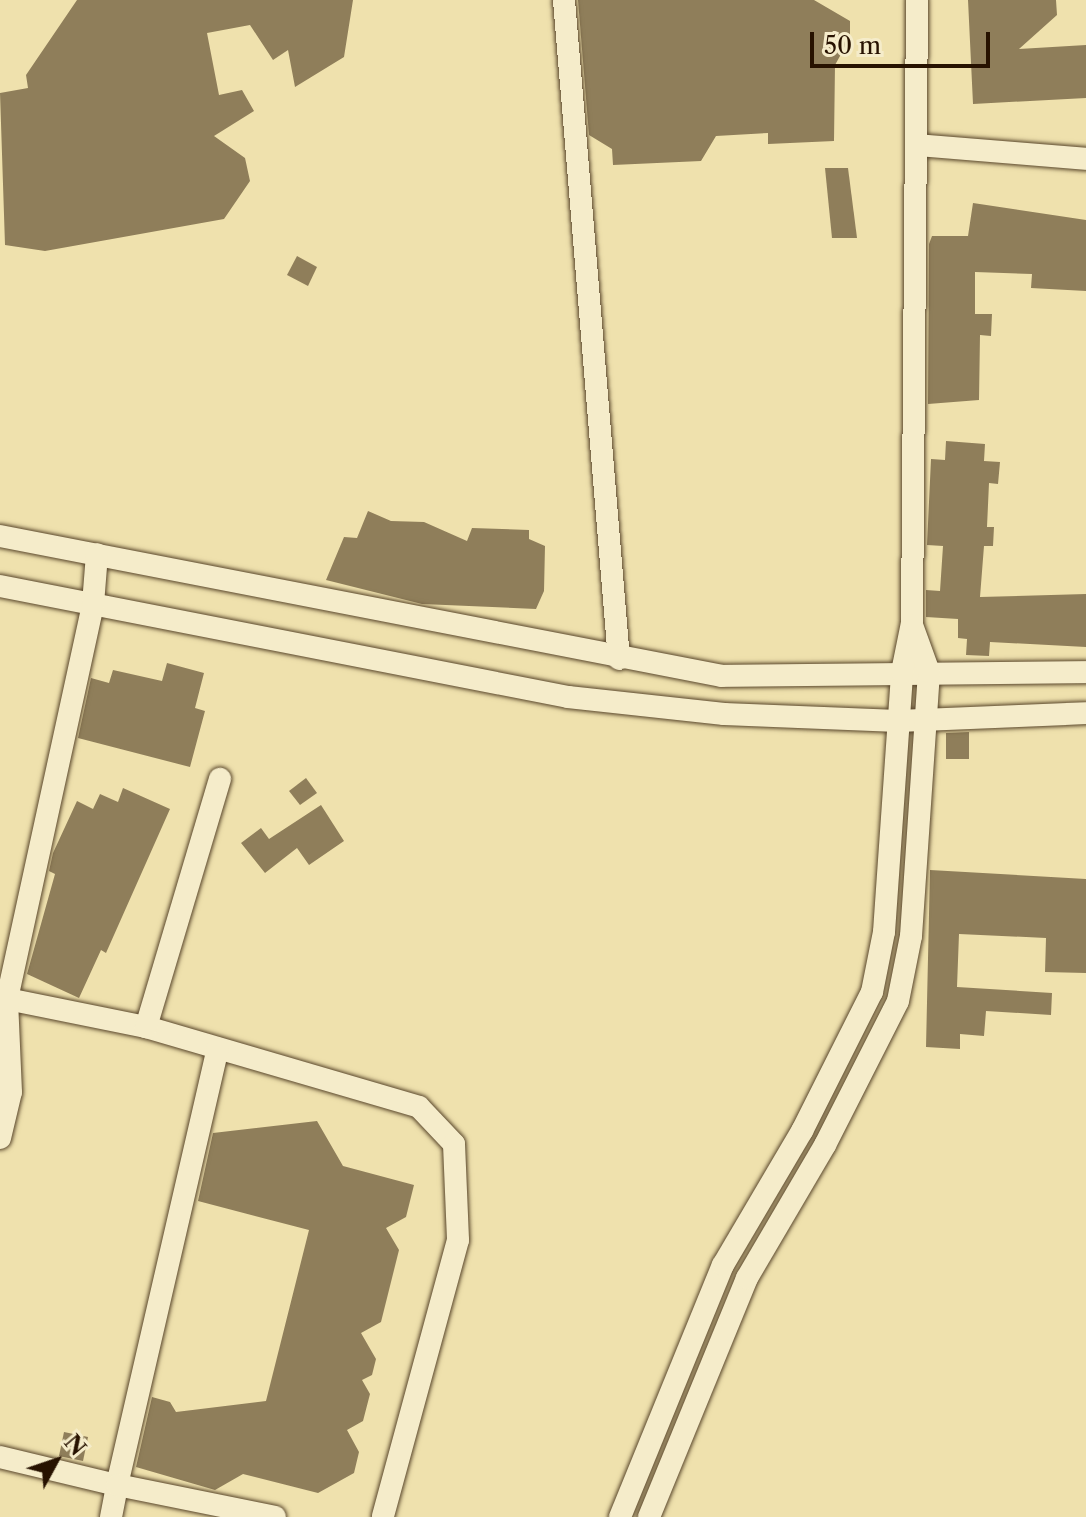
<!DOCTYPE html>
<html>
<head>
<meta charset="utf-8">
<style>
  body { margin:0 }
  #map { position:relative; width:1086px; height:1517px; overflow:hidden; background:#efe1ad; font-family:"Libre Caslon Text",serif }
  div>[style] { position:absolute }
  .building>* { inset:0; background:#8f7e5a }
  .roads { filter:drop-shadow(0 0 2px #59462b) drop-shadow(0 0 2px #59462b) }
  .minor>* { height:22px; margin:-11px; padding:0 11px; transform-origin:11px; border-radius:11px; background:#f5ecca }
  span { translate:-50% -50%; white-space:nowrap; text-align:center; line-height:1.15; -webkit-text-stroke:6px #f5ecca; paint-order:stroke }
  .north { position:absolute; left:16px; top:1421px; width:80px; height:80px; -webkit-text-stroke:6px #f5ecca; paint-order:stroke; rotate:50deg; font-size:22px; font-weight:700; line-height:32px; text-align:center; color:#271200 }
  .north::after { content:''; display:block; margin:auto; width:28px; height:36px; background:#271200; clip-path:polygon(50% 0,100% 100%,50% 72%,0 100%) }
  .scale { position:absolute; left:810px; top:32px; width:180px; height:36px; box-sizing:border-box; border:4px solid #271200; border-top:0; padding-left:10px; font-size:24px; line-height:28px; white-space:nowrap; color:#271200; -webkit-text-stroke:6px #f5ecca; paint-order:stroke }
</style>
</head>
<body>
<div id="map">
  <div class="building">
    <i style="clip-path:polygon(77px 0,353px 0,344px 57px,295px 87px,288px 50px,273px 60px,250px 25px,207px 33px,219px 95px,242px 90px,254px 111px,214px 136px,245px 158px,250px 181px,224px 219px,45px 251px,5px 245px,0 93px,28px 88px,26px 75px)"></i>
    <i style="clip-path:polygon(578px 0,814px 0,850px 21px,850px 38px,835px 65px,834px 141px,768px 144px,768px 133px,716px 136px,701px 161px,613px 165px,612px 149px,589px 135px)"></i>
    <i style="clip-path:polygon(968px 0,1056px 0,1057px 15px,1019px 49px,1086px 45px,1086px 98px,973px 104px)"></i>
    <i style="clip-path:polygon(825px 168px,848px 168px,857px 238px,832px 238px)"></i>
    <i style="clip-path:polygon(973px 203px,1086px 220px,1086px 291px,1031px 288px,1032px 274px,975px 272px,975px 314px,992px 314px,991px 336px,980px 335px,979px 400px,928px 404px,929px 244px,932px 236px,968px 236px)"></i>
    <i style="clip-path:polygon(297px 256px,317px 267px,308px 286px,287px 275px)"></i>
    <i style="clip-path:polygon(946px 441px,985px 444px,984px 461px,1000px 462px,998px 484px,989px 483px,987px 527px,994px 527px,993px 546px,984px 546px,980px 597px,1086px 594px,1086px 647px,990px 642px,989px 656px,966px 655px,967px 639px,958px 638px,958px 619px,926px 617px,926px 590px,940px 591px,943px 546px,927px 545px,931px 459px,945px 460px)"></i>
    <i style="clip-path:polygon(368px 511px,391px 521px,424px 522px,467px 541px,472px 528px,529px 530px,529px 539px,545px 546px,544px 591px,536px 609px,422px 604px,326px 580px,344px 537px,357px 538px)"></i>
    <i style="clip-path:polygon(167px 663px,204px 673px,195px 708px,205px 711px,190px 767px,78px 738px,91px 678px,109px 683px,113px 670px,162px 681px)"></i>
    <i style="clip-path:polygon(969px 732px,969px 759px,946px 759px,946px 733px)"></i>
    <i style="clip-path:polygon(306px 778px,317px 793px,300px 805px,289px 791px)"></i>
    <i style="clip-path:polygon(123px 788px,170px 809px,106px 953px,101px 950px,79px 998px,27px 974px,55px 874px,49px 871px,53px 853px,77px 801px,93px 809px,100px 794px,118px 802px)"></i>
    <i style="clip-path:polygon(321px 805px,344px 841px,309px 865px,297px 848px,265px 873px,241px 843px,261px 828px,269px 839px)"></i>
    <i style="clip-path:polygon(930px 870px,1086px 879px,1086px 973px,1045px 972px,1046px 938px,959px 934px,957px 987px,1052px 993px,1051px 1015px,986px 1011px,984px 1036px,960px 1034px,960px 1049px,926px 1047px)"></i>
    <i style="clip-path:polygon(317px 1121px,343px 1166px,414px 1185px,406px 1217px,386px 1228px,399px 1250px,381px 1322px,361px 1333px,376px 1359px,372px 1375px,362px 1380px,370px 1394px,363px 1421px,347px 1430px,359px 1452px,354px 1473px,318px 1493px,243px 1474px,215px 1490px,136px 1467px,152px 1397px,170px 1402px,176px 1412px,266px 1401px,309px 1230px,198px 1201px,213px 1133px)"></i>
    <i style="clip-path:polygon(64px 1432px,88px 1437px,83px 1461px,59px 1456px)"></i>
  </div>
  <div class="roads">
    <div class="minor">
      <i style="left:564px;top:0;width:661px;rotate:85.23deg"></i>
      <i style="left:917px;top:145px;width:170px;rotate:4.7deg"></i>
      <i style="left:0;top:536px;width:735px;rotate:10.97deg"></i>
      <i style="left:722px;top:676px;width:364px;rotate:-0.6deg"></i>
      <i style="left:0;top:586px;width:579px;rotate:11.06deg"></i>
      <i style="left:568px;top:697px;width:157px;rotate:6.2deg"></i>
      <i style="left:724px;top:714px;width:174px;rotate:2.3deg"></i>
      <i style="left:898px;top:721px;width:188px;rotate:-2.4deg"></i>
      <i style="left:7px;top:999px;width:142px;rotate:11.4deg"></i>
      <i style="left:146px;top:1027px;width:284px;rotate:16.3deg"></i>
      <i style="left:419px;top:1107px;width:51px;rotate:46.6deg"></i>
      <i style="left:454px;top:1144px;width:96px;rotate:87.6deg"></i>
      <i style="left:458px;top:1240px;width:287px;rotate:105.2deg"></i>
      <i style="left:146px;top:1027px;width:259px;rotate:-73.4deg"></i>
      <i style="left:0;top:1138px;width:47px;rotate:-76.6deg"></i>
      <i style="left:11px;top:1092px;width:93px;rotate:-92.5deg"></i>
      <i style="left:7px;top:999px;width:404px;rotate:-77.7deg"></i>
      <i style="left:93px;top:604px;width:50px;rotate:-85.4deg"></i>
      <i style="left:0;top:1457px;width:120px;rotate:13.5deg"></i>
      <i style="left:117px;top:1485px;width:448px;rotate:-77deg"></i>
      <i style="left:111px;top:1517px;width:33px;rotate:-79deg"></i>
      <i style="left:117px;top:1485px;width:161px;rotate:11.4deg"></i>
      <i style="left:620px;top:1517px;width:272px;rotate:-67.8deg"></i>
      <i style="left:723px;top:1265px;width:156px;rotate:-59.5deg"></i>
      <i style="left:802px;top:1131px;width:156px;rotate:-63.3deg"></i>
      <i style="left:872px;top:992px;width:61px;rotate:-78.7deg"></i>
      <i style="left:884px;top:932px;width:261px;rotate:-86deg"></i>
      <i style="left:902px;top:672px;width:50px;rotate:-78.5deg"></i>
      <i style="left:912px;top:623px;width:623px;rotate:-89.54deg"></i>
      <i style="left:649px;top:1517px;width:258px;rotate:-67.7deg"></i>
      <i style="left:747px;top:1278px;width:154px;rotate:-59.6deg"></i>
      <i style="left:825px;top:1145px;width:161px;rotate:-63.1deg"></i>
      <i style="left:898px;top:1001px;width:66px;rotate:-78.7deg"></i>
      <i style="left:911px;top:936px;width:265px;rotate:-86.1deg"></i>
      <i style="left:929px;top:672px;width:50px;rotate:-109.9deg"></i>
    </div>
  </div>
  <div class="north">N</div>
  <div class="scale">50 m</div>
</div>
</body>
</html>
